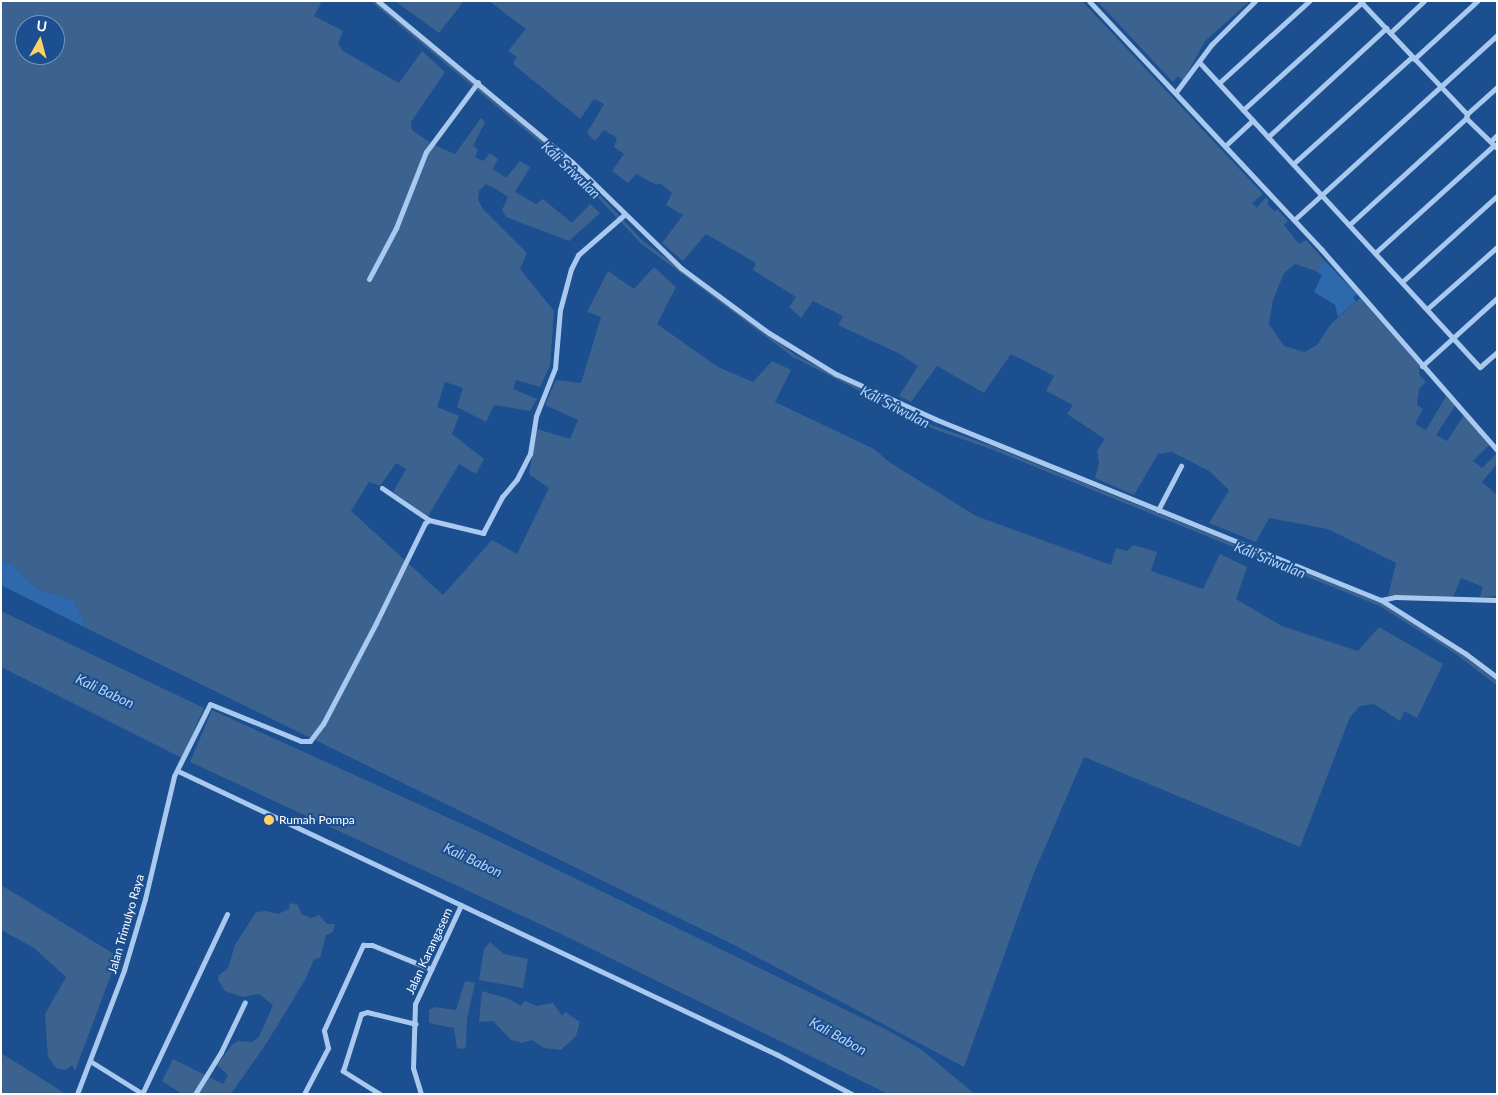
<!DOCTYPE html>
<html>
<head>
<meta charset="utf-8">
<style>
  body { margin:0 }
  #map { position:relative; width:1498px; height:1095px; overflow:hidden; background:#1b4f8f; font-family:Lato,sans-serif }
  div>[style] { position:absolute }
  .green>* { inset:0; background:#2e69ad }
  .water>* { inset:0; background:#3c6290 }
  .stream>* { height:2.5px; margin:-1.25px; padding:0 1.25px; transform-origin:1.25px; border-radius:1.25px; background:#3c6290 }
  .street>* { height:5px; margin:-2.5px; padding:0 2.5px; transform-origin:2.5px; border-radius:2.5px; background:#a9c9ee }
  .dots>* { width:14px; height:14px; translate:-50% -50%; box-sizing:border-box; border:2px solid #1b4f8f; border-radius:50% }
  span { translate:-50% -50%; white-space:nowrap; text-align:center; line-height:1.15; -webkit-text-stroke:4px #1b4f8f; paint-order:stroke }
  .poi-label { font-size:12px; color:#fff }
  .left { translate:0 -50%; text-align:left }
  .street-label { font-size:12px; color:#fff }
  .water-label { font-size:14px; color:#b5d3f5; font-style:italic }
  .frame { position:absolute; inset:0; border:2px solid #fff; pointer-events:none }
  .north { position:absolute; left:15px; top:15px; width:50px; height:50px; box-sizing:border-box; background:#1b4f8f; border:1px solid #7695bc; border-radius:50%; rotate:7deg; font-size:14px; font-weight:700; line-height:20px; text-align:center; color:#fff }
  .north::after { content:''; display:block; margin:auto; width:18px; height:22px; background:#ffd166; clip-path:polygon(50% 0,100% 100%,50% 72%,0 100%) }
</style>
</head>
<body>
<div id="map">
  <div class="green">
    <i style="clip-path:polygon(1325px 261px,1357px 294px,1353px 298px,1356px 301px,1338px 317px,1335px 305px,1314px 292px,1322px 275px,1316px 271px)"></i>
    <i style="clip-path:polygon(1px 560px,13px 565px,37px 589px,74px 600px,86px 628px,1px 585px)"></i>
  </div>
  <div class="water">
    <i style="clip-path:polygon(evenodd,1px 1px,322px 1px,314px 16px,343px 31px,338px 43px,343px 51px,399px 83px,422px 51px,445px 72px,411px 122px,412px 130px,432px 144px,455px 154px,481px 118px,485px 122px,473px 146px,478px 150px,475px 157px,483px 161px,490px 153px,498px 159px,493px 169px,506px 178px,520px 161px,530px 167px,515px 192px,536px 204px,543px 199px,572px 223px,590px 204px,600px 213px,569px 241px,506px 217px,502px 210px,508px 197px,496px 189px,486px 184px,479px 191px,478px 200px,483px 209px,527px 253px,520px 269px,554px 311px,550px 366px,540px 387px,516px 380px,513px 389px,537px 399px,530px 411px,494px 405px,486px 422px,457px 407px,463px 388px,445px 382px,437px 407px,459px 416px,452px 434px,484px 459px,476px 474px,459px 464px,428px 516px,393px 492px,406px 469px,396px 463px,380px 486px,369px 482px,351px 511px,443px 595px,492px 540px,517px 554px,549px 488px,529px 474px,537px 429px,570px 439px,578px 420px,545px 405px,556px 380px,581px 383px,601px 317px,587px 312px,608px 271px,634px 289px,654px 267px,676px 287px,657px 324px,718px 367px,753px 382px,772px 361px,791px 370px,775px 402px,874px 449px,889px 462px,976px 516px,1111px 565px,1116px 548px,1127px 551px,1133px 545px,1157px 552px,1151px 571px,1203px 589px,1220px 554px,1247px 567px,1236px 599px,1282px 626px,1358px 651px,1379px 627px,1443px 664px,1417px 718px,1404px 711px,1400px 721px,1374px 704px,1360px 706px,1350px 717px,1300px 847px,1084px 757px,1033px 875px,964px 1067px,734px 945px,86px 628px,74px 600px,37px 589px,13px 565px,1px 560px,1px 1px,25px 25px,55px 25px,55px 55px,25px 55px,25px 25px)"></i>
    <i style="clip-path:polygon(395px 1px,464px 1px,439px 33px)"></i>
    <i style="clip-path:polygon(489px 1px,1082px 1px,1263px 194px,1252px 203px,1257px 208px,1266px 197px,1269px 201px,1267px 204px,1275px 212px,1277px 209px,1288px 221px,1284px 225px,1299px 244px,1306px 240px,1325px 261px,1316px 271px,1295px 264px,1284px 273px,1273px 300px,1269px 324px,1284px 346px,1305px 352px,1317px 345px,1331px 324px,1360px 298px,1420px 366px,1419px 374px,1426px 382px,1419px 389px,1417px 405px,1423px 409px,1415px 424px,1426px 430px,1446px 396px,1455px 406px,1436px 435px,1447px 441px,1464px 415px,1490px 444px,1473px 461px,1482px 468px,1497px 453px,1497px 464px,1482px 482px,1497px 495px,1497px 596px,1480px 597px,1483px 587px,1461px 578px,1453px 597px,1388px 596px,1396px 563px,1328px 529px,1269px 518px,1256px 542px,1209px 523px,1229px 490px,1209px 471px,1172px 452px,1158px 454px,1134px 495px,1095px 478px,1099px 463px,1097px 451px,1105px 439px,1067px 414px,1073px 405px,1046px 391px,1054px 376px,1011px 354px,984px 393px,937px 366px,911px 402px,899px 396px,918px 366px,900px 354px,838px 325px,843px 316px,813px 301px,801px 318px,789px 307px,796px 297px,753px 270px,756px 263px,706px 234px,683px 261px,662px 243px,683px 215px,666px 205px,672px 193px,661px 184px,655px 184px,636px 174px,628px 183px,612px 171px,624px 154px,614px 147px,617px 138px,604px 130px,595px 141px,587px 133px,604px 104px,594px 99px,580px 119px,518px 68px,513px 63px,517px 57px,508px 51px,526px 29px)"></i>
    <i style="clip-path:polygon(1097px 1px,1250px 1px,1205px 41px,1183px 81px,1178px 76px,1173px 82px)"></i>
    <i style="clip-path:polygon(1px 611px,204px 708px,182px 758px,1px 667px)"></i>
    <i style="clip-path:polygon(212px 710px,486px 835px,887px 1030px,922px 1050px,975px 1094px,888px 1094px,559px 933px,190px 762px)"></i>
    <i style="clip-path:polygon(1px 885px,114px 954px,111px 965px,114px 967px,75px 1071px,72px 1065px,66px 1070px,56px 1068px,48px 1057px,45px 1014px,66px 977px,34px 948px,1px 930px)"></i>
    <i style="clip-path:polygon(290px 903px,298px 905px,301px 914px,311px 918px,319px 915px,327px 924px,335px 924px,333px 932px,326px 935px,320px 958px,314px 959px,305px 980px,266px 1044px,231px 1094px,182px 1094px,162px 1081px,173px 1059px,223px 1084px,228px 1075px,217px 1065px,232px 1045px,238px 1041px,252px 1042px,259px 1037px,273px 1005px,259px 994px,243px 997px,225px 991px,218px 980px,219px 975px,228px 968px,235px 945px,256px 912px,266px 911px,278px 914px,289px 909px)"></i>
    <i style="clip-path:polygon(490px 942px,504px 954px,528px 959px,523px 988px,479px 980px,484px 949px)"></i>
    <i style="clip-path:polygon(465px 981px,475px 983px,467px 1019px,466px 1047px,462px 1049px,457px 1048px,454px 1028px,429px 1023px,429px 1010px,434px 1007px,456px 1010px)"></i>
    <i style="clip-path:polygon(482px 991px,509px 999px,521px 1006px,525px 1001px,536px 1006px,553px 1003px,562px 1016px,565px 1012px,580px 1022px,576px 1036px,561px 1050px,544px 1048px,532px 1040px,522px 1043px,511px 1040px,493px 1021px,479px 1022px)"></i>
    <i style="clip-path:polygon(1px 1053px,63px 1092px,63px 1094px,1px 1094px)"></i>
  </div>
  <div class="stream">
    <i style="left:373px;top:1px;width:256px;rotate:39.8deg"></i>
    <i style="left:570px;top:165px;width:104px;rotate:46.9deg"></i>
    <i style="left:641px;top:241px;width:192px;rotate:36.8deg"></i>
    <i style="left:795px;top:356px;width:156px;rotate:27.1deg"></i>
    <i style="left:934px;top:427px;width:60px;rotate:19.3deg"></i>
    <i style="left:991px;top:447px;width:419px;rotate:22deg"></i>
    <i style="left:1380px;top:604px;width:90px;rotate:32.3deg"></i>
    <i style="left:1456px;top:652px;width:51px;rotate:37.1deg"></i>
  </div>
  <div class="street">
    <i style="left:378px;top:1px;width:252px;rotate:39.7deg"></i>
    <i style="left:572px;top:162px;width:152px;rotate:44.2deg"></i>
    <i style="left:681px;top:268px;width:109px;rotate:36.5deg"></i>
    <i style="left:769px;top:333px;width:79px;rotate:31.5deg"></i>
    <i style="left:836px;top:374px;width:109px;rotate:24.4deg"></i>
    <i style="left:935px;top:419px;width:481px;rotate:22.1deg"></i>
    <i style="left:1381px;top:600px;width:101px;rotate:32.4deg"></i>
    <i style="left:1466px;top:654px;width:39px;rotate:37deg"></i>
    <i style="left:1089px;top:1px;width:340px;rotate:46.9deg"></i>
    <i style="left:1321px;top:249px;width:267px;rotate:48.8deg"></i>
    <i style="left:1360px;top:1px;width:156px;rotate:46.6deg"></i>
    <i style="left:1467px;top:114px;width:4px;rotate:104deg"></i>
    <i style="left:1466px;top:118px;width:43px;rotate:44.1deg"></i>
    <i style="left:1390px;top:33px;width:47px;rotate:-43.3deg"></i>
    <i style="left:1414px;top:59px;width:86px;rotate:-42.6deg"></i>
    <i style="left:1200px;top:63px;width:413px;rotate:47.4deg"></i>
    <i style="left:1480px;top:367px;width:23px;rotate:-41deg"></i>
    <i style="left:1219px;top:83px;width:122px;rotate:-42.3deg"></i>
    <i style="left:1176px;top:92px;width:59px;rotate:-53.3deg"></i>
    <i style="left:1211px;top:45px;width:62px;rotate:-45deg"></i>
    <i style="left:1243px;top:110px;width:161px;rotate:-42.2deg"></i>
    <i style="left:1467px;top:114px;width:40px;rotate:-42deg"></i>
    <i style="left:1268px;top:137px;width:161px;rotate:-42.7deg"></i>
    <i style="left:1491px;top:141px;width:8px;rotate:-45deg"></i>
    <i style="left:1225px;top:146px;width:38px;rotate:-43deg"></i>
    <i style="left:1293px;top:164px;width:160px;rotate:-42deg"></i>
    <i style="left:1294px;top:220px;width:275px;rotate:-42.3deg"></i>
    <i style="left:1349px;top:225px;width:159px;rotate:-42.4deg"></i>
    <i style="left:1375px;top:253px;width:161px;rotate:-42.2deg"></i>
    <i style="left:369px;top:279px;width:58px;rotate:-62.1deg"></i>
    <i style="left:396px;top:228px;width:82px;rotate:-68.5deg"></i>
    <i style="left:426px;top:152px;width:87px;rotate:-53.4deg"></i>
    <i style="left:1402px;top:282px;width:128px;rotate:-42.2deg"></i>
    <i style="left:1427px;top:309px;width:94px;rotate:-41.5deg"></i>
    <i style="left:1422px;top:366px;width:101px;rotate:-42.2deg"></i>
    <i style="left:382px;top:488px;width:57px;rotate:34.2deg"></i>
    <i style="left:1158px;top:510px;width:50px;rotate:-62.4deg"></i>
    <i style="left:1381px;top:600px;width:14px;rotate:-12deg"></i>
    <i style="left:1395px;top:597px;width:102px;rotate:1.7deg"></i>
    <i style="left:178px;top:771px;width:662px;rotate:25.33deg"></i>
    <i style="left:776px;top:1054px;width:86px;rotate:27.8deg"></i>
    <i style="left:90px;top:1061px;width:62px;rotate:31.9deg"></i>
    <i style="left:77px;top:1094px;width:133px;rotate:-69.2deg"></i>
    <i style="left:124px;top:970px;width:74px;rotate:-73.5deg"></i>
    <i style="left:145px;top:899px;width:126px;rotate:-76.7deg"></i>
    <i style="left:174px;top:776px;width:80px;rotate:-63.4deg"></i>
    <i style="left:210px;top:704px;width:98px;rotate:22.1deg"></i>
    <i style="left:301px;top:741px;width:9px"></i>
    <i style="left:310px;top:741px;width:21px;rotate:-53deg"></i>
    <i style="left:323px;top:724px;width:114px;rotate:-62.3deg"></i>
    <i style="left:376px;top:623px;width:111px;rotate:-63.9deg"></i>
    <i style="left:425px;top:523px;width:5px;rotate:-37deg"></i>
    <i style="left:429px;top:520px;width:56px;rotate:13.5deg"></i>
    <i style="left:483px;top:533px;width:41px;rotate:-62.2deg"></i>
    <i style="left:502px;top:497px;width:23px;rotate:-50deg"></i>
    <i style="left:517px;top:479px;width:28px;rotate:-63deg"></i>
    <i style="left:530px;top:454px;width:38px;rotate:-81deg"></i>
    <i style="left:536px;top:416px;width:52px;rotate:-68.4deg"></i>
    <i style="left:555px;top:368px;width:58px;rotate:-85.1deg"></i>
    <i style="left:560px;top:310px;width:42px;rotate:-75deg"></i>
    <i style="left:571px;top:269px;width:16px;rotate:-63deg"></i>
    <i style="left:578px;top:255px;width:62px;rotate:-41.1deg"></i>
    <i style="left:142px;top:1094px;width:199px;rotate:-64.7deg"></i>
    <i style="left:195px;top:1094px;width:49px;rotate:-58.2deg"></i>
    <i style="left:221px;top:1052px;width:55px;rotate:-64.4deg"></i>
    <i style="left:304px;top:1094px;width:52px;rotate:-62.4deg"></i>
    <i style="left:328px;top:1048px;width:18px;rotate:-103deg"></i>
    <i style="left:324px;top:1030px;width:94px;rotate:-65.4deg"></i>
    <i style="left:363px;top:945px;width:9px"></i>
    <i style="left:372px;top:945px;width:64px;rotate:22.1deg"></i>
    <i style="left:380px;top:1094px;width:44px;rotate:-148.1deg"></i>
    <i style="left:343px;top:1071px;width:60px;rotate:-72.5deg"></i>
    <i style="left:361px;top:1014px;width:6px;rotate:-18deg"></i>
    <i style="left:367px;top:1012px;width:50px;rotate:13.8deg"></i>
    <i style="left:421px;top:1094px;width:27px;rotate:-107deg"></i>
    <i style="left:413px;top:1068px;width:64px;rotate:-88.2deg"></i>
    <i style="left:415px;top:1004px;width:109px;rotate:-65.1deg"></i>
  </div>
  <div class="dots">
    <i style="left:269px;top:820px;background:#ffd166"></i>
  </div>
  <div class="poi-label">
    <span class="left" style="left:279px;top:820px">Rumah Pompa</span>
  </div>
  <div class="street-label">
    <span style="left:126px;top:924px;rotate:-74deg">Jalan Trimulyo Raya</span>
    <span style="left:429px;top:951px;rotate:-65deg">Jalan Karangasem</span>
  </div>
  <div class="water-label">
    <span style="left:571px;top:170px;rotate:44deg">Kali Sriwulan</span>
    <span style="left:895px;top:407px;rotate:27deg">Kali Sriwulan</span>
    <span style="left:1270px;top:560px;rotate:22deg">Kali Sriwulan</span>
    <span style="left:105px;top:691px;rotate:25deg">Kali Babon</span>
    <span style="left:473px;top:860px;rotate:25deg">Kali Babon</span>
    <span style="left:838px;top:1036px;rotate:29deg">Kali Babon</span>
  </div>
  <div class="frame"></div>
  <div class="north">U</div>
</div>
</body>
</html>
